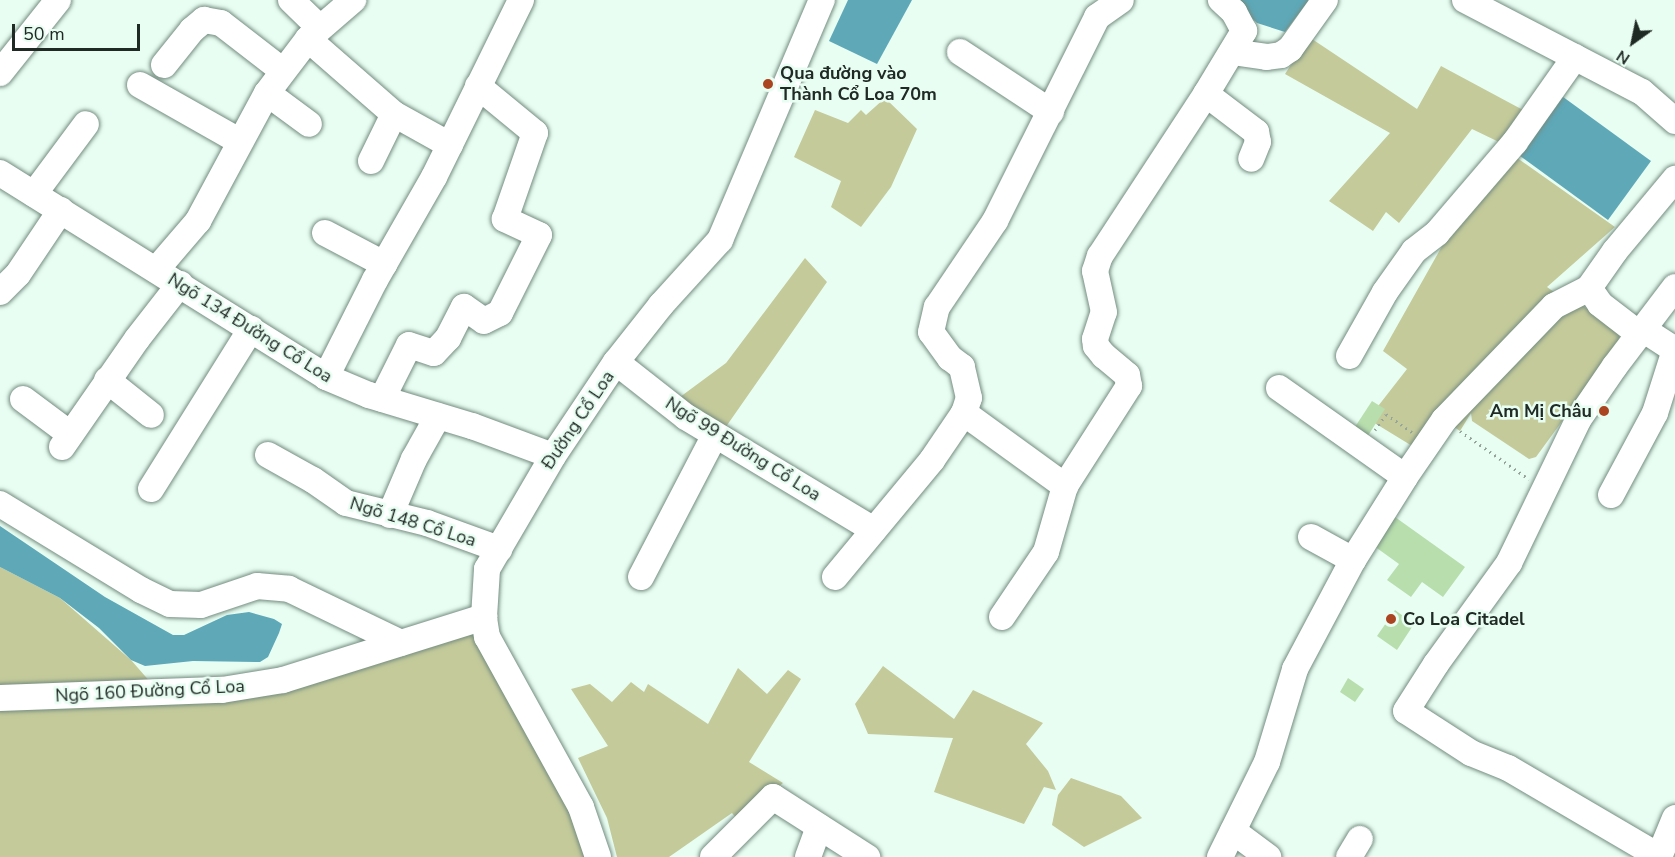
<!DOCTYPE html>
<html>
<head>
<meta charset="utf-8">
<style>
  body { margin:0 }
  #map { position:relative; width:1675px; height:857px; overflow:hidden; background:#e9fef3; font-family:"Nunito Sans",sans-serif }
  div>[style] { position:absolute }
  .green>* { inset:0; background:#c4ca9a }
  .water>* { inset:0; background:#5ea8b8 }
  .building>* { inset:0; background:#b8dead }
  .path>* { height:3px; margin-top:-1.5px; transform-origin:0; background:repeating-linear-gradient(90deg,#94a49b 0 1.5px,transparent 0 6px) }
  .roads { filter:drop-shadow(0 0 2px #748c80) drop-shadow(0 0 2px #748c80) }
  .minor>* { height:26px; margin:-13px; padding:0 13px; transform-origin:13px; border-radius:13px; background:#fff }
  .dots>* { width:16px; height:16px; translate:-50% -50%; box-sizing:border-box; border:3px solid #e9fef3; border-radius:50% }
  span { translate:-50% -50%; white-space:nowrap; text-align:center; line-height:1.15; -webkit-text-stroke:5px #e9fef3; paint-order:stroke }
  .poi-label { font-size:18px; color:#202a25; font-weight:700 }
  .left { translate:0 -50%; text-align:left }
  .right { translate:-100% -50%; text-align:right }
  .street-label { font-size:18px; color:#202a25 }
  .north { position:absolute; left:1603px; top:12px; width:60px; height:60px; -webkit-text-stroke:4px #e9fef3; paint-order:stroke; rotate:213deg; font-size:16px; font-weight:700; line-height:24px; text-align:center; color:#202a25 }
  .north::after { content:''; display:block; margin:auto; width:21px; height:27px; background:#202a25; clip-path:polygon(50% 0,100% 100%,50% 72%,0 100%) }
  .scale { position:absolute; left:12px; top:24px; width:128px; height:27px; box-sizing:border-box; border:3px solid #202a25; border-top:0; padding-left:8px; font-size:18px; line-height:21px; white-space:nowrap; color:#202a25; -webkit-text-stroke:4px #e9fef3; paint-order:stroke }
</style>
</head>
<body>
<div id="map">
  <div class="green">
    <i style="clip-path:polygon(1309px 37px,1417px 109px,1441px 66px,1523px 110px,1499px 142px,1472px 129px,1399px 223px,1386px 212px,1373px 231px,1329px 201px,1390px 133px,1285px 74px)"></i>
    <i style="clip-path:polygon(885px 98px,917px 129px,891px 187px,861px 227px,831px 207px,841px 181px,794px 157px,815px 110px,848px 123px,861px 110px,866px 115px)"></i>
    <i style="clip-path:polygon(1510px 153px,1615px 227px,1547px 287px,1568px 302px,1583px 306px,1618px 330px,1620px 342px,1536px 457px,1529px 459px,1472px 421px,1471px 413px,1460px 431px,1444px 420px,1422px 452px,1368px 419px,1407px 369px,1383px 351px,1450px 232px)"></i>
    <i style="clip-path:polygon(805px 258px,827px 282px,723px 431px,676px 400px,726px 363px)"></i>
    <i style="clip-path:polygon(0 567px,60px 598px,131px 660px,159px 692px,283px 680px,484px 617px,598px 857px,0 857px)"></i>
    <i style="clip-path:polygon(883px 666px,954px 719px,973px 690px,1043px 723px,1026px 744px,1048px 771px,1056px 790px,1044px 787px,1024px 824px,934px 792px,953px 738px,868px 734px,855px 704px)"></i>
    <i style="clip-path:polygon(738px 668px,767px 694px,788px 670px,801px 679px,749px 762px,783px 783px,738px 820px,732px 813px,669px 857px,617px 857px,607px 818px,578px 758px,608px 746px,571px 689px,590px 684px,612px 702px,631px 682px,644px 692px,648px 684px,708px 724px)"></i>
    <i style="clip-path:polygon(1071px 778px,1121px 796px,1142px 818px,1084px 847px,1052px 825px,1058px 795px)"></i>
  </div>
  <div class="water">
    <i style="clip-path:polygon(848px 0,912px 0,877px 64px,829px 41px)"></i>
    <i style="clip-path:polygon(1232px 0,1309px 0,1285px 32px,1257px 23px)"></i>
    <i style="clip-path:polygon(1559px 94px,1651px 161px,1608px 220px,1516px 153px)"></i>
    <i style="clip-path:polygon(0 526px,105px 597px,173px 635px,184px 635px,227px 615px,249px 612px,274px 619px,282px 624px,279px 633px,268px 657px,260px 662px,193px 661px,145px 666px,131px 660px,99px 628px,60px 598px,0 567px)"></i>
  </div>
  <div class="building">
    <i style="clip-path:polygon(1372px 401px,1385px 409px,1362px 445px,1349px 436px)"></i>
    <i style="clip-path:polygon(1395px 517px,1465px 567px,1443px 597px,1422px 582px,1411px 597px,1387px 580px,1399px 564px,1374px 546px)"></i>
    <i style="clip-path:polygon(1395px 610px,1414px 624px,1397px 650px,1377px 636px)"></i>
    <i style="clip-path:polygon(1348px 678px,1364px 689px,1355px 702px,1340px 692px)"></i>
  </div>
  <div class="path">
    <i style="left:1375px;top:430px;width:19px;rotate:-55deg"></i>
    <i style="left:1386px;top:414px;width:32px;rotate:35deg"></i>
    <i style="left:1460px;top:431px;width:84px;rotate:34.8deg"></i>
  </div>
  <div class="roads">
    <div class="minor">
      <i style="left:291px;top:0;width:40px;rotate:44deg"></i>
      <i style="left:1465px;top:0;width:199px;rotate:27.5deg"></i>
      <i style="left:1642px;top:92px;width:44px;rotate:41.3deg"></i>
      <i style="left:308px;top:39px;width:114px;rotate:41.1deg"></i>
      <i style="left:394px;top:114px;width:64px;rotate:29deg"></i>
      <i style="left:960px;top:52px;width:109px;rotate:33.4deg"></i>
      <i style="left:1232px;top:52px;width:35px;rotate:8deg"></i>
      <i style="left:1267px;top:57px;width:14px;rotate:-8deg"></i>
      <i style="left:1281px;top:55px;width:11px;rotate:-34deg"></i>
      <i style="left:1290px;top:49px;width:60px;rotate:-54.5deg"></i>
      <i style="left:164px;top:65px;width:45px;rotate:-51.3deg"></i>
      <i style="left:192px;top:30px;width:16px;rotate:-40deg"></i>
      <i style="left:204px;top:20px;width:17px;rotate:10deg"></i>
      <i style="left:221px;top:23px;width:78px;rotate:37.7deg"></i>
      <i style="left:0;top:73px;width:93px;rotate:-51.5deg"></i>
      <i style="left:140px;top:85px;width:114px;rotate:29.5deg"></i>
      <i style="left:267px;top:93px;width:52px;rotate:36.4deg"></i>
      <i style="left:1206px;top:94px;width:63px;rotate:37.2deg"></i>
      <i style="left:1256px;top:132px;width:10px;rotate:79deg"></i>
      <i style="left:1258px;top:142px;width:18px;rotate:112deg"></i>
      <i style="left:371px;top:161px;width:52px;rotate:-63.9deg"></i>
      <i style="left:0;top:173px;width:385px;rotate:32deg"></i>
      <i style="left:326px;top:377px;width:47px;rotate:22.7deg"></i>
      <i style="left:369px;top:395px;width:108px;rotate:16.8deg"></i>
      <i style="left:472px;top:426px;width:86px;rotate:20.3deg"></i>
      <i style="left:34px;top:194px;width:87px;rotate:-53.4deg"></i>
      <i style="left:325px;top:233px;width:67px;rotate:27.7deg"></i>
      <i style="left:156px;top:270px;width:65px;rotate:-49.4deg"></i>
      <i style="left:198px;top:221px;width:145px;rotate:-61.7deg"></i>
      <i style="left:267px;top:93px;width:68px;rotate:-52.8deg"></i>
      <i style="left:308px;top:39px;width:60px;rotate:-40.9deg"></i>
      <i style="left:1589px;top:288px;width:19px;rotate:55deg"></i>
      <i style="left:1600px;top:304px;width:49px;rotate:37.6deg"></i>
      <i style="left:0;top:292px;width:25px;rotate:-45deg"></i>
      <i style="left:18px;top:274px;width:77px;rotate:-56.1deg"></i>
      <i style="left:1349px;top:356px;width:73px;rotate:-60.6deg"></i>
      <i style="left:1385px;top:292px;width:50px;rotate:-54.7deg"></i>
      <i style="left:1414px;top:251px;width:29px;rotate:-38deg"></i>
      <i style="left:1437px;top:233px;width:120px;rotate:-49.4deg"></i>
      <i style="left:1515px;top:142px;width:104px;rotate:-54.8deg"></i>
      <i style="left:616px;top:362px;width:89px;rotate:38.2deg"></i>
      <i style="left:686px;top:417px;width:219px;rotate:31deg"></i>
      <i style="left:326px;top:377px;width:109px;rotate:-63.2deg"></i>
      <i style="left:375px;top:280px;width:119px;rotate:-60.2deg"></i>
      <i style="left:434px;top:177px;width:197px;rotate:-63.8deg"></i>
      <i style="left:107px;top:380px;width:56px;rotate:38.5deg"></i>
      <i style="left:1279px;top:388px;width:154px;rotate:35.2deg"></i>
      <i style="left:23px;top:399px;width:59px;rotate:36.7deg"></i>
      <i style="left:382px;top:399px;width:60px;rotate:-63.4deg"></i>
      <i style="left:409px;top:345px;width:26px;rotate:18deg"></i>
      <i style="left:434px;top:353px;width:21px;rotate:-47deg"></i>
      <i style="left:448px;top:338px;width:35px;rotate:-63deg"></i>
      <i style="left:464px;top:307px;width:24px;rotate:35deg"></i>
      <i style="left:484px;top:321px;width:18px;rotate:-27deg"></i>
      <i style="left:500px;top:313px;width:87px;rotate:-63.4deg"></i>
      <i style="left:539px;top:235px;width:38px;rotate:-155deg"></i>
      <i style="left:505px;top:219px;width:91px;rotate:-70.8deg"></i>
      <i style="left:535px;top:133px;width:74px;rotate:-140.5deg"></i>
      <i style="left:964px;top:413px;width:125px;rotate:35.9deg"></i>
      <i style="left:62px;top:447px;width:131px;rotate:-55.2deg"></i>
      <i style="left:137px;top:339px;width:70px;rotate:-52deg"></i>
      <i style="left:268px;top:455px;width:51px;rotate:29.1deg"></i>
      <i style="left:313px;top:480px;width:40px;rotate:34.9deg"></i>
      <i style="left:346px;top:503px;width:83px;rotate:13.9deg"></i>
      <i style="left:427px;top:523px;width:77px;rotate:19.9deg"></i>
      <i style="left:151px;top:489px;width:189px;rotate:-58deg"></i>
      <i style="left:1611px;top:495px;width:93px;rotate:-61.8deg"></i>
      <i style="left:1655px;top:413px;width:66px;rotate:-72.4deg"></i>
      <i style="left:1675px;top:350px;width:38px;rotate:-147deg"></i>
      <i style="left:0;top:504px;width:165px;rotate:31.4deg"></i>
      <i style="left:141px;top:590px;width:32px;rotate:26deg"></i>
      <i style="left:170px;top:604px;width:31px;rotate:2deg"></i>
      <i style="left:201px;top:605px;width:59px;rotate:-18.7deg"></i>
      <i style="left:257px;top:586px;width:32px;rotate:5deg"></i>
      <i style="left:289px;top:589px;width:124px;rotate:25.7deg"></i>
      <i style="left:390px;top:515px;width:61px;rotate:-66.8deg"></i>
      <i style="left:414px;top:459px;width:49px;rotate:-60.8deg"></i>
      <i style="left:1311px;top:537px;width:48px;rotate:28.7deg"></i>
      <i style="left:641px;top:577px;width:160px;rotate:-62.5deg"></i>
      <i style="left:835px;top:577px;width:152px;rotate:-50.3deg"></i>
      <i style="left:932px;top:460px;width:57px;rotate:-55.8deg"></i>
      <i style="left:964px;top:413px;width:16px;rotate:-72deg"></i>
      <i style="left:969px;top:398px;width:32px;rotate:-103deg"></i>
      <i style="left:962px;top:367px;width:15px;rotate:-143deg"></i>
      <i style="left:950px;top:358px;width:32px;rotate:-126deg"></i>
      <i style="left:931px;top:332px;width:26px;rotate:-77deg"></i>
      <i style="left:937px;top:307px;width:104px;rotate:-56deg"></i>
      <i style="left:995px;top:221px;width:228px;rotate:-63.4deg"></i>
      <i style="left:1097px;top:17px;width:29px;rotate:-35deg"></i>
      <i style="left:1002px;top:617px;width:78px;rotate:-55.9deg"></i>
      <i style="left:1046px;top:552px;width:69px;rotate:-73.9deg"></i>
      <i style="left:1065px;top:486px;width:119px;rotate:-57.4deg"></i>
      <i style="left:1129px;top:386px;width:11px;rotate:-100deg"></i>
      <i style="left:1127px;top:375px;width:30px;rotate:-140deg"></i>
      <i style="left:1104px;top:356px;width:13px;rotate:-129deg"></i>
      <i style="left:1096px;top:346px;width:7px;rotate:-98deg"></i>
      <i style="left:1095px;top:339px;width:28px;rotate:-72deg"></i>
      <i style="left:1104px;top:312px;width:42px;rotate:-102.4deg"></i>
      <i style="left:1095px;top:271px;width:16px;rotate:-72deg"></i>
      <i style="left:1100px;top:256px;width:194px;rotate:-56.8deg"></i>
      <i style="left:1206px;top:94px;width:74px;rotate:-58.9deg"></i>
      <i style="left:1244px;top:31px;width:21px;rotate:-118deg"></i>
      <i style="left:1234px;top:12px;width:18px;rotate:-137deg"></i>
      <i style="left:0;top:698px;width:222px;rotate:-2.1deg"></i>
      <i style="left:222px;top:690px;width:62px;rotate:-9.3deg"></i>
      <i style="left:283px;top:680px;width:211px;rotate:-17.4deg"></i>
      <i style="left:1233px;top:831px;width:44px;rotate:36.6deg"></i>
      <i style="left:598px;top:857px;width:53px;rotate:-108.8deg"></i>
      <i style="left:581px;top:807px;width:194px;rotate:-118.9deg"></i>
      <i style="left:487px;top:637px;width:20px;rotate:-99deg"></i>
      <i style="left:484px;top:617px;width:48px;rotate:-86.4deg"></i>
      <i style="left:487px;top:569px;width:131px;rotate:-59.7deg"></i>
      <i style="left:553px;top:456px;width:113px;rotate:-56.2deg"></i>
      <i style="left:616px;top:362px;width:73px;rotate:-51.7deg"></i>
      <i style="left:661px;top:305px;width:88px;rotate:-47.8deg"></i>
      <i style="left:720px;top:240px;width:261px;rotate:-67deg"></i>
      <i style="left:713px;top:857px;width:85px;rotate:-45deg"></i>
      <i style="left:773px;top:797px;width:112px;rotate:32.6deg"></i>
      <i style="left:808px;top:857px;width:32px;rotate:-70deg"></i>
      <i style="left:1220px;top:857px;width:106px;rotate:-63.7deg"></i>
      <i style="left:1267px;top:762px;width:97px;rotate:-73.2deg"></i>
      <i style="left:1295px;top:669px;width:123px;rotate:-62deg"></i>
      <i style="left:1353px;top:560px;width:98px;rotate:-57.9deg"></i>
      <i style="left:1405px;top:477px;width:69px;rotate:-55.6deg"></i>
      <i style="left:1444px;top:420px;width:158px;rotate:-46deg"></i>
      <i style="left:1554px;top:306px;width:39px;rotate:-27deg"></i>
      <i style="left:1589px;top:288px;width:45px;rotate:-54.9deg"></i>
      <i style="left:1615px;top:251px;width:94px;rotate:-50.2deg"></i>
      <i style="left:1349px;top:857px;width:21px;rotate:-59deg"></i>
      <i style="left:1659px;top:857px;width:42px;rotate:-67.7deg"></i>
      <i style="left:1660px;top:857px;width:176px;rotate:-149.6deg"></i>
      <i style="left:1508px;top:768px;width:40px;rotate:-158deg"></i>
      <i style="left:1471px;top:753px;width:77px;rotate:-147.1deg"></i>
      <i style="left:1406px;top:711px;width:56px;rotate:-57.4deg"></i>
      <i style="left:1436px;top:664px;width:125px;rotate:-54.1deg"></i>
      <i style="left:1509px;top:563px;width:159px;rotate:-64.2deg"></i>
      <i style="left:1578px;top:420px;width:65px;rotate:-55.6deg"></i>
      <i style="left:1615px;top:366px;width:99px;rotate:-52.8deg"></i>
    </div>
  </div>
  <div class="dots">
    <i style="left:768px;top:84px;background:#ab4420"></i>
    <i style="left:1604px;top:411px;background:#ab4420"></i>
    <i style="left:1391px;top:619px;background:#ab4420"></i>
  </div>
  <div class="poi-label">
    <span class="left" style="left:780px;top:84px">Qua đường vào<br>Thành Cổ Loa 70m</span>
    <span class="right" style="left:1592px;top:411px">Am Mị Châu</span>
    <span class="left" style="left:1403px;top:619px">Co Loa Citadel</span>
  </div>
  <div class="street-label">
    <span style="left:250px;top:328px;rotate:32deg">Ngõ 134 Đường Cổ Loa</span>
    <span style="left:578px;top:420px;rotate:-56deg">Đường Cổ Loa</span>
    <span style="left:743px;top:449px;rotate:32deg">Ngõ 99 Đường Cổ Loa</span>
    <span style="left:413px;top:522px;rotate:17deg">Ngõ 148 Cổ Loa</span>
    <span style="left:150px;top:691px;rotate:-3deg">Ngõ 160 Đường Cổ Loa</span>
  </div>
  <div class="north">N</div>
  <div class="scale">50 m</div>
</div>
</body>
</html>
